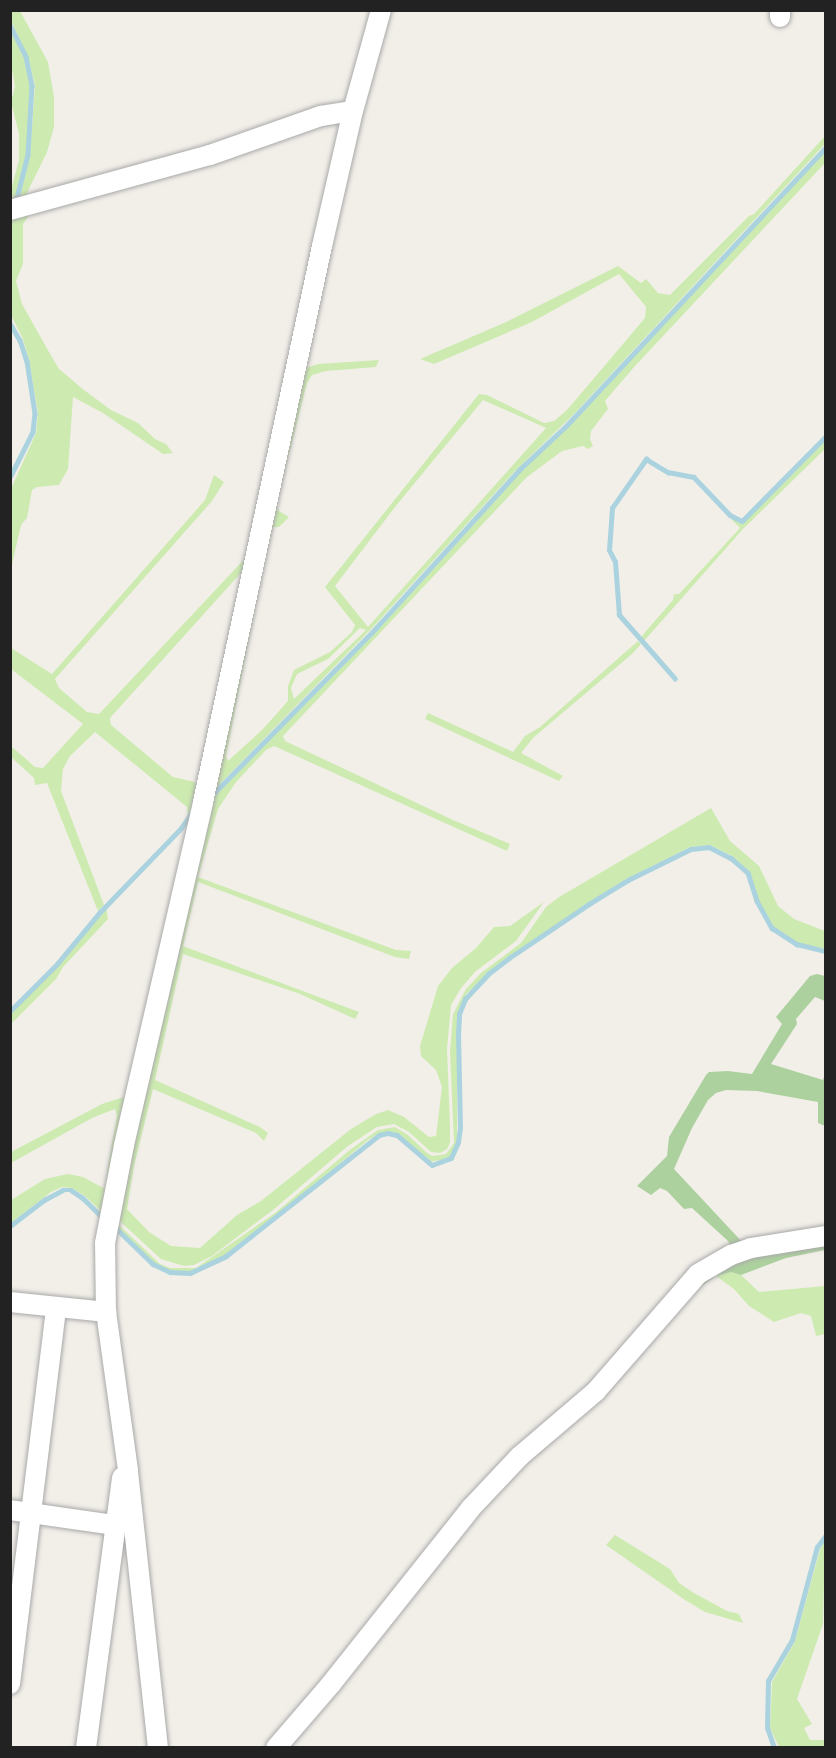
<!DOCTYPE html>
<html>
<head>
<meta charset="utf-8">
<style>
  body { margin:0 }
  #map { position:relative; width:836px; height:1758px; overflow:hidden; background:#f2efe9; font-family:"IBM Plex Sans",sans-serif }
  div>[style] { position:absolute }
  .grass>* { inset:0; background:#cdebb0 }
  .forest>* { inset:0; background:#add19e }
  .stream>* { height:4.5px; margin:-2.25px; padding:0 2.25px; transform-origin:2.25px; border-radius:2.25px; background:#aad3df }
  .roads { filter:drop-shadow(0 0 2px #a9a9a9) drop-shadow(0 0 2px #a9a9a9) }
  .minor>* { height:20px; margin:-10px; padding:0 10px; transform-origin:10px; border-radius:10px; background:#fff }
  span { translate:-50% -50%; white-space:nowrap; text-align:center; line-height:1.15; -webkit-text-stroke:5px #fff; paint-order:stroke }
  .frame { position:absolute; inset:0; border:12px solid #222; pointer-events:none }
</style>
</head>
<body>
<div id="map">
  <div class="grass">
    <i style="clip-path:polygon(11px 11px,20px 11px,48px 62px,54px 97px,54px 127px,47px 152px,27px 193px,27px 202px,17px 205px,30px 156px,35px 85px,28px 57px,11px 21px)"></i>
    <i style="clip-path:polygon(10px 29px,24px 58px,31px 86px,27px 155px,14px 202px,11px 203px,11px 190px,19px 160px,19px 134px,11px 102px,15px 86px,11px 64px)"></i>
    <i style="clip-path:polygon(evenodd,825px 136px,825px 144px,574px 414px,515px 471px,373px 627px,214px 790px,300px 370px,318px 364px,379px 360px,376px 367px,326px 371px,312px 375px,307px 383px,276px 506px,279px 511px,289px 517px,279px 527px,273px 527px,264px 563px,226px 756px,228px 761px,262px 730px,288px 701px,288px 686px,294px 670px,330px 652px,352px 632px,355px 625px,325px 587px,479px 394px,487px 395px,544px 423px,554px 421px,567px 410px,645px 318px,646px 307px,619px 274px,532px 322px,474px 347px,434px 364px,420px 359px,504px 323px,618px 266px,641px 283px,646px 279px,658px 293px,670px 295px,749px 216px,754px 214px,825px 136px,483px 400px,546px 428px,368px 627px,335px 586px,395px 507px,483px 400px,825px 136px,360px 628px,366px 630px,294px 699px,291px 688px,297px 674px,328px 659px,360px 628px)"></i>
    <i style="clip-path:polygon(825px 150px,825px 163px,635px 366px,605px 401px,608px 409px,591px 431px,590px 439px,593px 446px,588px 449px,583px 446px,562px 451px,527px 477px,283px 736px,285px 741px,453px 820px,510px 844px,507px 851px,274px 746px,266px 750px,236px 782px,218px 809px,198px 877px,396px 950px,411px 951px,409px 959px,395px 957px,198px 882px,183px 946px,359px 1012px,355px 1019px,300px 994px,183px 954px,155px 1080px,260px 1127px,268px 1133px,264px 1141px,256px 1133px,153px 1089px,134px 1166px,127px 1209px,149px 1232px,171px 1246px,200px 1248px,237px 1215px,261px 1201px,351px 1129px,376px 1114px,388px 1110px,404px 1117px,429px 1137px,436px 1136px,442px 1087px,436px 1070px,421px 1056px,420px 1046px,438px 986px,452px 968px,476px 948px,494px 927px,510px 926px,544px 902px,516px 941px,476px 971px,461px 988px,451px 1005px,447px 1049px,450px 1125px,450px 1143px,447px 1149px,440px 1153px,431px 1152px,409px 1132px,394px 1124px,377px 1127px,348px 1146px,273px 1210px,212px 1256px,194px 1265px,184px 1266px,161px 1259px,112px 1214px,209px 794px,216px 794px,377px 631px,521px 472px,566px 428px)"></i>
    <i style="clip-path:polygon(31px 213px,23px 224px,23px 264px,16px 281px,22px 304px,49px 352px,59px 369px,84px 390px,111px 410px,138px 423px,155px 439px,166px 444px,173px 453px,163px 454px,103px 413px,73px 397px,68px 469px,59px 485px,37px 487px,32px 490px,27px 518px,21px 525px,11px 569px,11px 489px,36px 433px,38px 413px,29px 360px,23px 339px,11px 315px,11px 224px,12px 219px)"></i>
    <i style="clip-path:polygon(825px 439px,825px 449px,743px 529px,644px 641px,641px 637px,673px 600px,674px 594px,679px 594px,740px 528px,729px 517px,742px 524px)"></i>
    <i style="clip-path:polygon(214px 475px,224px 482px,212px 501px,55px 679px,59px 688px,87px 712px,99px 714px,251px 552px,248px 565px,110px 718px,111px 725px,173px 777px,195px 782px,198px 789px,188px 817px,187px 807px,95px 732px,70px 756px,63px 769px,61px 791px,104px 905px,98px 911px,47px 783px,35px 785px,34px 778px,11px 757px,11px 746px,35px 767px,43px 768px,83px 724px,11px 669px,11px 648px,52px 674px,205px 500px)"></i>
    <i style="clip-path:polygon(638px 641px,641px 644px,632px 654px,533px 738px,521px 753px,563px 776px,559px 781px,425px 719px,428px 713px,513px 752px,525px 736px,540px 727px)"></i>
    <i style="clip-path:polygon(711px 808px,730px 841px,759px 866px,778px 906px,794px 919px,825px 931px,825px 949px,798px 943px,774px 927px,759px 901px,750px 872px,732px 856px,710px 845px,690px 847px,627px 879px,588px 903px,509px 957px,467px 993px,458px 1014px,457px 1142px,455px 1150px,447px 1159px,429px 1162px,398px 1134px,388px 1132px,378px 1134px,368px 1140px,276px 1217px,225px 1255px,190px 1272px,171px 1271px,154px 1263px,114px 1223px,117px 1223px,160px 1264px,170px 1268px,196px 1268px,275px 1213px,351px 1149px,378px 1130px,395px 1127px,408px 1135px,427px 1153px,433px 1156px,446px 1154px,454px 1143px,450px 1052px,453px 1014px,466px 989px,481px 973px,521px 943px,546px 907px,559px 897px)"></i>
    <i style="clip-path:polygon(106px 907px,108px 919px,63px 967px,56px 979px,11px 1024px,11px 1013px,58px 965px)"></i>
    <i style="clip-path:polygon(127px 1096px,106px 1216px,85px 1196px,72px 1188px,62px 1187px,51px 1192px,11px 1223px,11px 1200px,45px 1179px,68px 1174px,83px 1177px,107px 1190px,107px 1172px,117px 1116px,115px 1109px,92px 1118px,11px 1163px,11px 1152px,102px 1104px)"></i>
    <i style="clip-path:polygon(731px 1272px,741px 1275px,759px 1292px,825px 1286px,825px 1334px,816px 1336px,811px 1316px,801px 1313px,774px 1322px,749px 1306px,734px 1289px,716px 1276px)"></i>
    <i style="clip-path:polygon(615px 1535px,670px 1569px,679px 1583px,694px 1593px,727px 1611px,739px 1614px,743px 1623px,705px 1612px,685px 1600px,606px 1545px)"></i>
    <i style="clip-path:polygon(825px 1540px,823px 1624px,797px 1699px,812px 1724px,804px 1728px,810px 1740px,825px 1740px,825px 1747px,779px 1747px,770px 1728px,772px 1682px,795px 1641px,820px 1549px)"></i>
  </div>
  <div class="forest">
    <i style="clip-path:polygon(817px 974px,825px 976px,825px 1001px,815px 997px,796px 1019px,797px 1024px,771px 1064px,823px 1080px,825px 1073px,825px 1126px,818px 1123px,818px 1102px,757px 1091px,726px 1090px,716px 1093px,708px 1100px,692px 1128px,674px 1169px,745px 1245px,733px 1250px,728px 1241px,692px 1208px,684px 1209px,667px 1191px,660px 1188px,651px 1195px,637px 1186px,667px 1156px,669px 1137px,706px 1075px,709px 1072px,728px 1071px,752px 1074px,782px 1024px,776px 1017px,810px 976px)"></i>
    <i style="clip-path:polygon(825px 1242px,825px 1250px,786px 1258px,741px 1275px,731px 1272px,716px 1276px,681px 1300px,733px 1259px)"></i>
  </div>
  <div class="stream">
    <i style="left:10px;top:25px;width:36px;rotate:63deg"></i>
    <i style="left:26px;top:57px;width:29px;rotate:78deg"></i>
    <i style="left:32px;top:85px;width:70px;rotate:93.3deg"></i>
    <i style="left:28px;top:155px;width:49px;rotate:104.3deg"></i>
    <i style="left:10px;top:323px;width:20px;rotate:60deg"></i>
    <i style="left:20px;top:340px;width:22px;rotate:72deg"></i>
    <i style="left:27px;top:361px;width:53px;rotate:81.3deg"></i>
    <i style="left:35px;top:413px;width:19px;rotate:96deg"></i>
    <i style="left:33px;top:432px;width:51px;rotate:116.6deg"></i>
    <i style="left:675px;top:679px;width:85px;rotate:-131.2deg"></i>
    <i style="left:619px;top:615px;width:53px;rotate:-94.3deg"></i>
    <i style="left:615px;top:562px;width:13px;rotate:-117deg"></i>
    <i style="left:609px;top:550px;width:42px;rotate:-85.9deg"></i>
    <i style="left:612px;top:508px;width:60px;rotate:-55.2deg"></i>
    <i style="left:646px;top:459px;width:26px;rotate:31deg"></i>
    <i style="left:668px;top:472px;width:26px;rotate:11deg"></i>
    <i style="left:694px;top:477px;width:52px;rotate:46.5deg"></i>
    <i style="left:730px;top:515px;width:13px;rotate:27deg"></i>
    <i style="left:742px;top:521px;width:120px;rotate:-45.3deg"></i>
    <i style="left:214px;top:793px;width:230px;rotate:-45.5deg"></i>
    <i style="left:375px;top:629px;width:215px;rotate:-47.8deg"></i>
    <i style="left:519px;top:470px;width:63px;rotate:-43.1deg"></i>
    <i style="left:565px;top:427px;width:383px;rotate:-47deg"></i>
    <i style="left:10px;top:1011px;width:66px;rotate:-45deg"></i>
    <i style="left:57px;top:964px;width:67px;rotate:-50.4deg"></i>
    <i style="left:100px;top:912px;width:117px;rotate:-46deg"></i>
    <i style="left:181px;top:828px;width:19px;rotate:-55deg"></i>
    <i style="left:10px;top:1226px;width:43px;rotate:-37.4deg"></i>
    <i style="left:44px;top:1200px;width:21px;rotate:-28deg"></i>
    <i style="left:63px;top:1190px;width:8px"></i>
    <i style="left:71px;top:1190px;width:14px;rotate:34deg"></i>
    <i style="left:83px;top:1198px;width:28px;rotate:45deg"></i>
    <i style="left:115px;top:1227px;width:53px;rotate:44.2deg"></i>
    <i style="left:153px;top:1264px;width:19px;rotate:25deg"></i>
    <i style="left:170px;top:1272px;width:20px;rotate:3deg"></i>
    <i style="left:190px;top:1273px;width:40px;rotate:-25deg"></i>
    <i style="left:226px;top:1256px;width:195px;rotate:-38.3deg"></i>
    <i style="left:379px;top:1135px;width:9px;rotate:-13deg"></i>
    <i style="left:388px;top:1133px;width:9px;rotate:13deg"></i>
    <i style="left:397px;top:1135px;width:46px;rotate:40.6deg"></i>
    <i style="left:432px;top:1165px;width:20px;rotate:-20deg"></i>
    <i style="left:451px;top:1158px;width:17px;rotate:-66deg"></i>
    <i style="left:458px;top:1142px;width:14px;rotate:-82deg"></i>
    <i style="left:460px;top:1128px;width:93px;rotate:-91.2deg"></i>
    <i style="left:458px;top:1035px;width:21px;rotate:-87deg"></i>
    <i style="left:459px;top:1014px;width:16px;rotate:-68deg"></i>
    <i style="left:465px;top:999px;width:34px;rotate:-47deg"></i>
    <i style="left:488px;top:974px;width:26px;rotate:-37deg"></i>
    <i style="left:509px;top:958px;width:97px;rotate:-34deg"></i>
    <i style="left:589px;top:904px;width:46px;rotate:-31.6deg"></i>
    <i style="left:628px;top:880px;width:70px;rotate:-26.2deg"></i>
    <i style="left:691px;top:849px;width:18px;rotate:-6deg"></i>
    <i style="left:709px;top:847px;width:25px;rotate:27deg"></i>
    <i style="left:731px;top:858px;width:23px;rotate:41deg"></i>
    <i style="left:748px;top:873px;width:29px;rotate:72deg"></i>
    <i style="left:757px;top:901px;width:31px;rotate:61deg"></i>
    <i style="left:772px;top:928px;width:30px;rotate:33deg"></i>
    <i style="left:797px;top:944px;width:30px;rotate:14deg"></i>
    <i style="left:774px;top:1748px;width:21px;rotate:-109deg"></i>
    <i style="left:767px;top:1728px;width:47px;rotate:-88.8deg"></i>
    <i style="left:768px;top:1681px;width:48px;rotate:-59.7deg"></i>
    <i style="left:792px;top:1640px;width:96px;rotate:-75deg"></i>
    <i style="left:817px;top:1547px;width:15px;rotate:-53deg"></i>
  </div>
  <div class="roads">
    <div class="minor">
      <i style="left:780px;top:10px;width:7px;rotate:90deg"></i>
      <i style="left:10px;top:210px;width:207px;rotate:-15.4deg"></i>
      <i style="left:210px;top:155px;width:118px;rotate:-19.4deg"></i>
      <i style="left:321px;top:116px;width:32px;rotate:-9deg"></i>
      <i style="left:10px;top:1302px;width:97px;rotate:5.9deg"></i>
      <i style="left:10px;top:1510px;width:105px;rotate:8.2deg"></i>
      <i style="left:10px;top:1684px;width:379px;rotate:-83deg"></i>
      <i style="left:86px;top:1748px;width:273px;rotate:-82.4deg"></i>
      <i style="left:158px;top:1748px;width:280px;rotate:-96.2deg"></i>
      <i style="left:128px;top:1470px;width:160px;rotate:-97.9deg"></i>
      <i style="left:106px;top:1312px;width:69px;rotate:-90.8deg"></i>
      <i style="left:105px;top:1243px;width:100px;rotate:-79deg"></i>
      <i style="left:124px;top:1145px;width:352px;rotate:-77deg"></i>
      <i style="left:203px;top:802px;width:569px;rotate:-77.92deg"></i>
      <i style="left:322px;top:246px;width:139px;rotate:-77.1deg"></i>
      <i style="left:353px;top:111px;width:105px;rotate:-74.5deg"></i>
      <i style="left:276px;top:1748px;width:84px;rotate:-49.3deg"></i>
      <i style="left:331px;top:1684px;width:223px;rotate:-51.5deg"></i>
      <i style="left:470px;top:1509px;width:73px;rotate:-46.7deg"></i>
      <i style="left:520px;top:1456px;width:100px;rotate:-40.5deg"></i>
      <i style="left:596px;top:1391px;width:155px;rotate:-48.9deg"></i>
      <i style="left:698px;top:1274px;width:38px;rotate:-30deg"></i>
      <i style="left:731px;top:1255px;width:21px;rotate:-19deg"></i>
      <i style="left:751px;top:1248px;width:76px;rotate:-9.1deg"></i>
    </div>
  </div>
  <div class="frame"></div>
</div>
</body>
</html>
